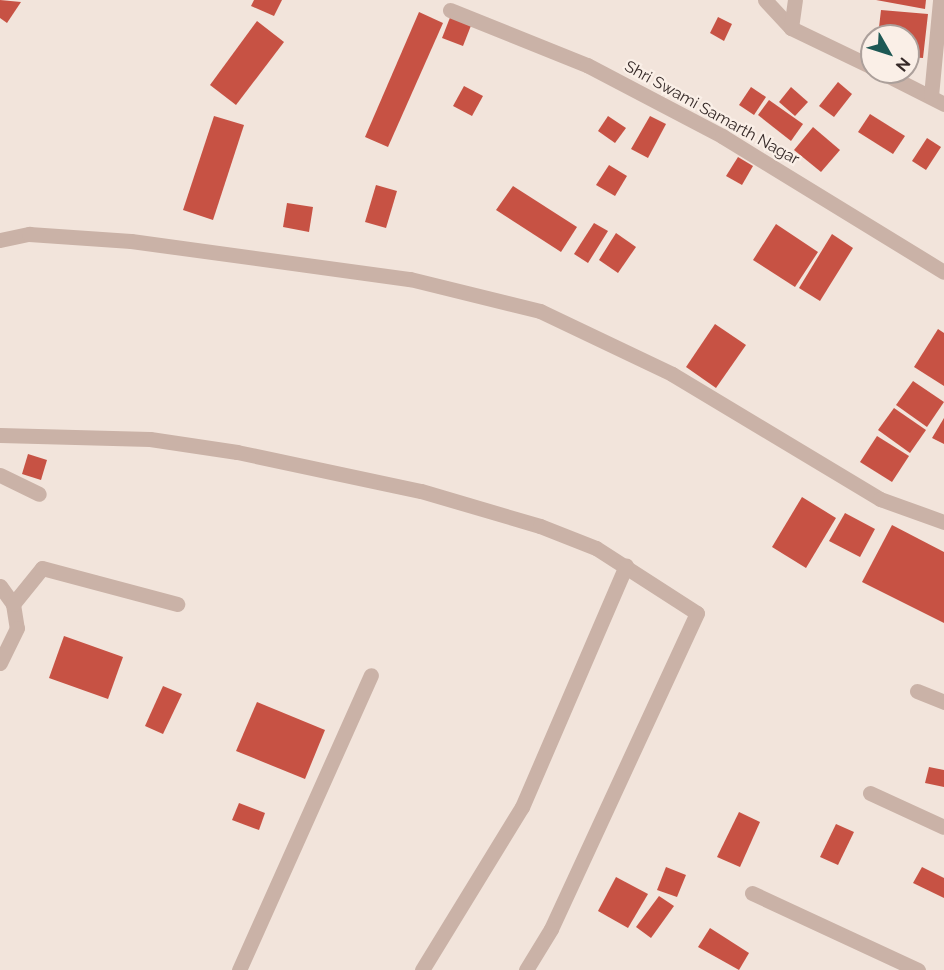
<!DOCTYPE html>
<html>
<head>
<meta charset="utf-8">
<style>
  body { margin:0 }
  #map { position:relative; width:944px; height:970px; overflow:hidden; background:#f2e4db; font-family:Raleway,sans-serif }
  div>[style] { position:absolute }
  .building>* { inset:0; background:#c75244 }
  .minor>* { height:15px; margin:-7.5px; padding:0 7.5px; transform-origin:7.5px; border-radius:7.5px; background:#cab2a7 }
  span { translate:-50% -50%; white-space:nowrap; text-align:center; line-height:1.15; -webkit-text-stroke:4.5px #faefe7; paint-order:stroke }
  .street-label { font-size:16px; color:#362a28 }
  .north { position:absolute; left:860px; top:24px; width:60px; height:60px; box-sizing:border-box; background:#faefe7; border:2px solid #aca09b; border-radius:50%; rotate:129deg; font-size:16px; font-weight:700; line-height:24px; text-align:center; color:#362a28 }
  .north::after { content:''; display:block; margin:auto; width:21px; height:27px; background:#1d5854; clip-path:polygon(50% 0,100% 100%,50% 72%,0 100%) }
</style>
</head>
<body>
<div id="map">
  <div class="building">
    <i style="clip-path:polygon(0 0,21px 2px,7px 23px,0 18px)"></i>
    <i style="clip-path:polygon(254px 0,282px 0,274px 16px,251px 6px)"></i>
    <i style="clip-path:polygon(876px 0,926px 0,925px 9px)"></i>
    <i style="clip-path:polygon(881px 10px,928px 14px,923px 58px,908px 57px,908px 36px,878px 36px)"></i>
    <i style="clip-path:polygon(419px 12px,443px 23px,388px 147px,365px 137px)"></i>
    <i style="clip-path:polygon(451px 15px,472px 23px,463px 46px,442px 38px)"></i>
    <i style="clip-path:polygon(718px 17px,732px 24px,724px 41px,710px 33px)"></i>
    <i style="clip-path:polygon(257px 21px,284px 42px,236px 105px,210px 85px)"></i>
    <i style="clip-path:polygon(838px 82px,852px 94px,834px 117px,819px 106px)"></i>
    <i style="clip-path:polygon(464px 86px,483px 96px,472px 116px,453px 106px)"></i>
    <i style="clip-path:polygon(751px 87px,766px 97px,754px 115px,739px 105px)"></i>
    <i style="clip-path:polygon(791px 87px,808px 102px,795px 116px,779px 102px)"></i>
    <i style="clip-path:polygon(769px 100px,803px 124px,791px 141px,758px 115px)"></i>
    <i style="clip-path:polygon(870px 114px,905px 136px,893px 154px,858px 132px)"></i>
    <i style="clip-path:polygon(214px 116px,244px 125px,213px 220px,183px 210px)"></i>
    <i style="clip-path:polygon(608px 116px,626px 128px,615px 143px,598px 131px)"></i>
    <i style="clip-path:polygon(650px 116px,666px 124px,648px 158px,631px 149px)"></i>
    <i style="clip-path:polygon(813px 127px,840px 150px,821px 172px,794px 150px)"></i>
    <i style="clip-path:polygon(927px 138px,941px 147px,926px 170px,912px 161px)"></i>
    <i style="clip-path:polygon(738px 157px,753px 166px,742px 185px,726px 176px)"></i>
    <i style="clip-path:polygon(609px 165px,627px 176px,615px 196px,596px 185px)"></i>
    <i style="clip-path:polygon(376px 185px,397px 191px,386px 228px,365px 222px)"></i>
    <i style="clip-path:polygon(513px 186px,577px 227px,561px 252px,496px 210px)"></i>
    <i style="clip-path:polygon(287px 203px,313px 207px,309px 232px,283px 227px)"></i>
    <i style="clip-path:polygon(594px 223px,608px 231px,588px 263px,574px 254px)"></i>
    <i style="clip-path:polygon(776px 224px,818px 252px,795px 287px,753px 260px)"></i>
    <i style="clip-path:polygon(616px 233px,636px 247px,618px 273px,599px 260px)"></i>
    <i style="clip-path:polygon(832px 234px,853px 248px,820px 301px,799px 288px)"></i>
    <i style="clip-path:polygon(715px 324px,746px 345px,716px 388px,686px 367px)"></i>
    <i style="clip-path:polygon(938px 329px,944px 333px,944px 386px,914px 367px)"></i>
    <i style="clip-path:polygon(913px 381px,944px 402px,927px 427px,896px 405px)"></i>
    <i style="clip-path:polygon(894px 408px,926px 430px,910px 453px,878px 430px)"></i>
    <i style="clip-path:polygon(944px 418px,944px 444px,932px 438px)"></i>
    <i style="clip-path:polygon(877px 436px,909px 456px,892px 482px,860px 462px)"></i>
    <i style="clip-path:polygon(28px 454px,47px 460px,41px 480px,22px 474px)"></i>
    <i style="clip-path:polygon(802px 497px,836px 518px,806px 568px,772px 547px)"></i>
    <i style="clip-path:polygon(845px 513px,875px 529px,860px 557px,829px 541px)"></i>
    <i style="clip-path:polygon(892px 525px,944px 552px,944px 623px,862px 582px)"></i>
    <i style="clip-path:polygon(64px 636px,123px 657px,108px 699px,49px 678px)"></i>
    <i style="clip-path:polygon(163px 686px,182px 694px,163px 734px,145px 726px)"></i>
    <i style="clip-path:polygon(257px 702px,325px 730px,305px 779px,236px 751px)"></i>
    <i style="clip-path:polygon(929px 767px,944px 770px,944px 787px,925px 783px)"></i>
    <i style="clip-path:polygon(239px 803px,265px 813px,259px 830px,232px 820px)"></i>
    <i style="clip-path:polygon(739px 812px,760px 822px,740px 867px,717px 857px)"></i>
    <i style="clip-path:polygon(836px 824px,854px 832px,838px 865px,820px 857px)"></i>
    <i style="clip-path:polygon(666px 867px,686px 875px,677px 897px,657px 890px)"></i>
    <i style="clip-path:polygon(922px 867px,944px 878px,944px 898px,913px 883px)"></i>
    <i style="clip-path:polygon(616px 877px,648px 894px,628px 928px,598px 911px)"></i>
    <i style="clip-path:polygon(659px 896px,674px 906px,651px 938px,636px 927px)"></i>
    <i style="clip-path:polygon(710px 928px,749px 953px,739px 970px,698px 947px)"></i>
  </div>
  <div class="minor">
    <i style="left:765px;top:0;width:38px;rotate:47deg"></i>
    <i style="left:791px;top:28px;width:90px;rotate:25.7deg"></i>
    <i style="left:450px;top:10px;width:148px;rotate:21.9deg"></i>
    <i style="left:587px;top:65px;width:153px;rotate:27.7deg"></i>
    <i style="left:722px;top:136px;width:260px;rotate:31.5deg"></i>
    <i style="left:791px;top:28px;width:28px;rotate:-82deg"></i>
    <i style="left:881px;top:72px;width:71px;rotate:26.9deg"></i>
    <i style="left:931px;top:96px;width:96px;rotate:-84.6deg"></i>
    <i style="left:0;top:240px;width:30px;rotate:-12deg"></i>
    <i style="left:29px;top:234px;width:102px;rotate:3.9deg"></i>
    <i style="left:131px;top:241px;width:282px;rotate:7.8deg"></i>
    <i style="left:410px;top:279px;width:134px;rotate:13.8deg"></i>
    <i style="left:540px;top:311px;width:146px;rotate:25.5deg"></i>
    <i style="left:672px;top:374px;width:243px;rotate:31deg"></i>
    <i style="left:880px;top:499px;width:68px;rotate:19.8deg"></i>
    <i style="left:0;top:435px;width:150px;rotate:1.5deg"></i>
    <i style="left:150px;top:439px;width:88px;rotate:8.5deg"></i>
    <i style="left:237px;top:452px;width:188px;rotate:12deg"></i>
    <i style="left:421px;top:491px;width:124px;rotate:16.4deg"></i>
    <i style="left:540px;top:526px;width:60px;rotate:21.4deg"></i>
    <i style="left:596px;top:548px;width:120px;rotate:32.8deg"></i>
    <i style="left:697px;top:613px;width:348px;rotate:114.8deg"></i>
    <i style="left:551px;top:929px;width:48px;rotate:121.4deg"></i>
    <i style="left:0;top:475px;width:43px;rotate:26deg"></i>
    <i style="left:0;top:586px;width:22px;rotate:54deg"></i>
    <i style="left:13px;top:604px;width:24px;rotate:81deg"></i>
    <i style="left:17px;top:628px;width:39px;rotate:116deg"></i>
    <i style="left:13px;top:604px;width:46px;rotate:-51.1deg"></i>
    <i style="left:42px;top:568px;width:140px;rotate:14.9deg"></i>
    <i style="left:917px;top:691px;width:29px;rotate:22deg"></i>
    <i style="left:870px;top:793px;width:81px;rotate:24.7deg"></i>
    <i style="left:752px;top:893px;width:183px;rotate:24.9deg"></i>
    <i style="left:239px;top:970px;width:323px;rotate:-65.9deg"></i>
    <i style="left:422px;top:970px;width:191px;rotate:-58.5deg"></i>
    <i style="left:522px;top:807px;width:263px;rotate:-66.7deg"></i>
  </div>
  <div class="street-label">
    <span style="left:712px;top:113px;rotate:29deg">Shri Swami Samarth Nagar</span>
  </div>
  <div class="north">N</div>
</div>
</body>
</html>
